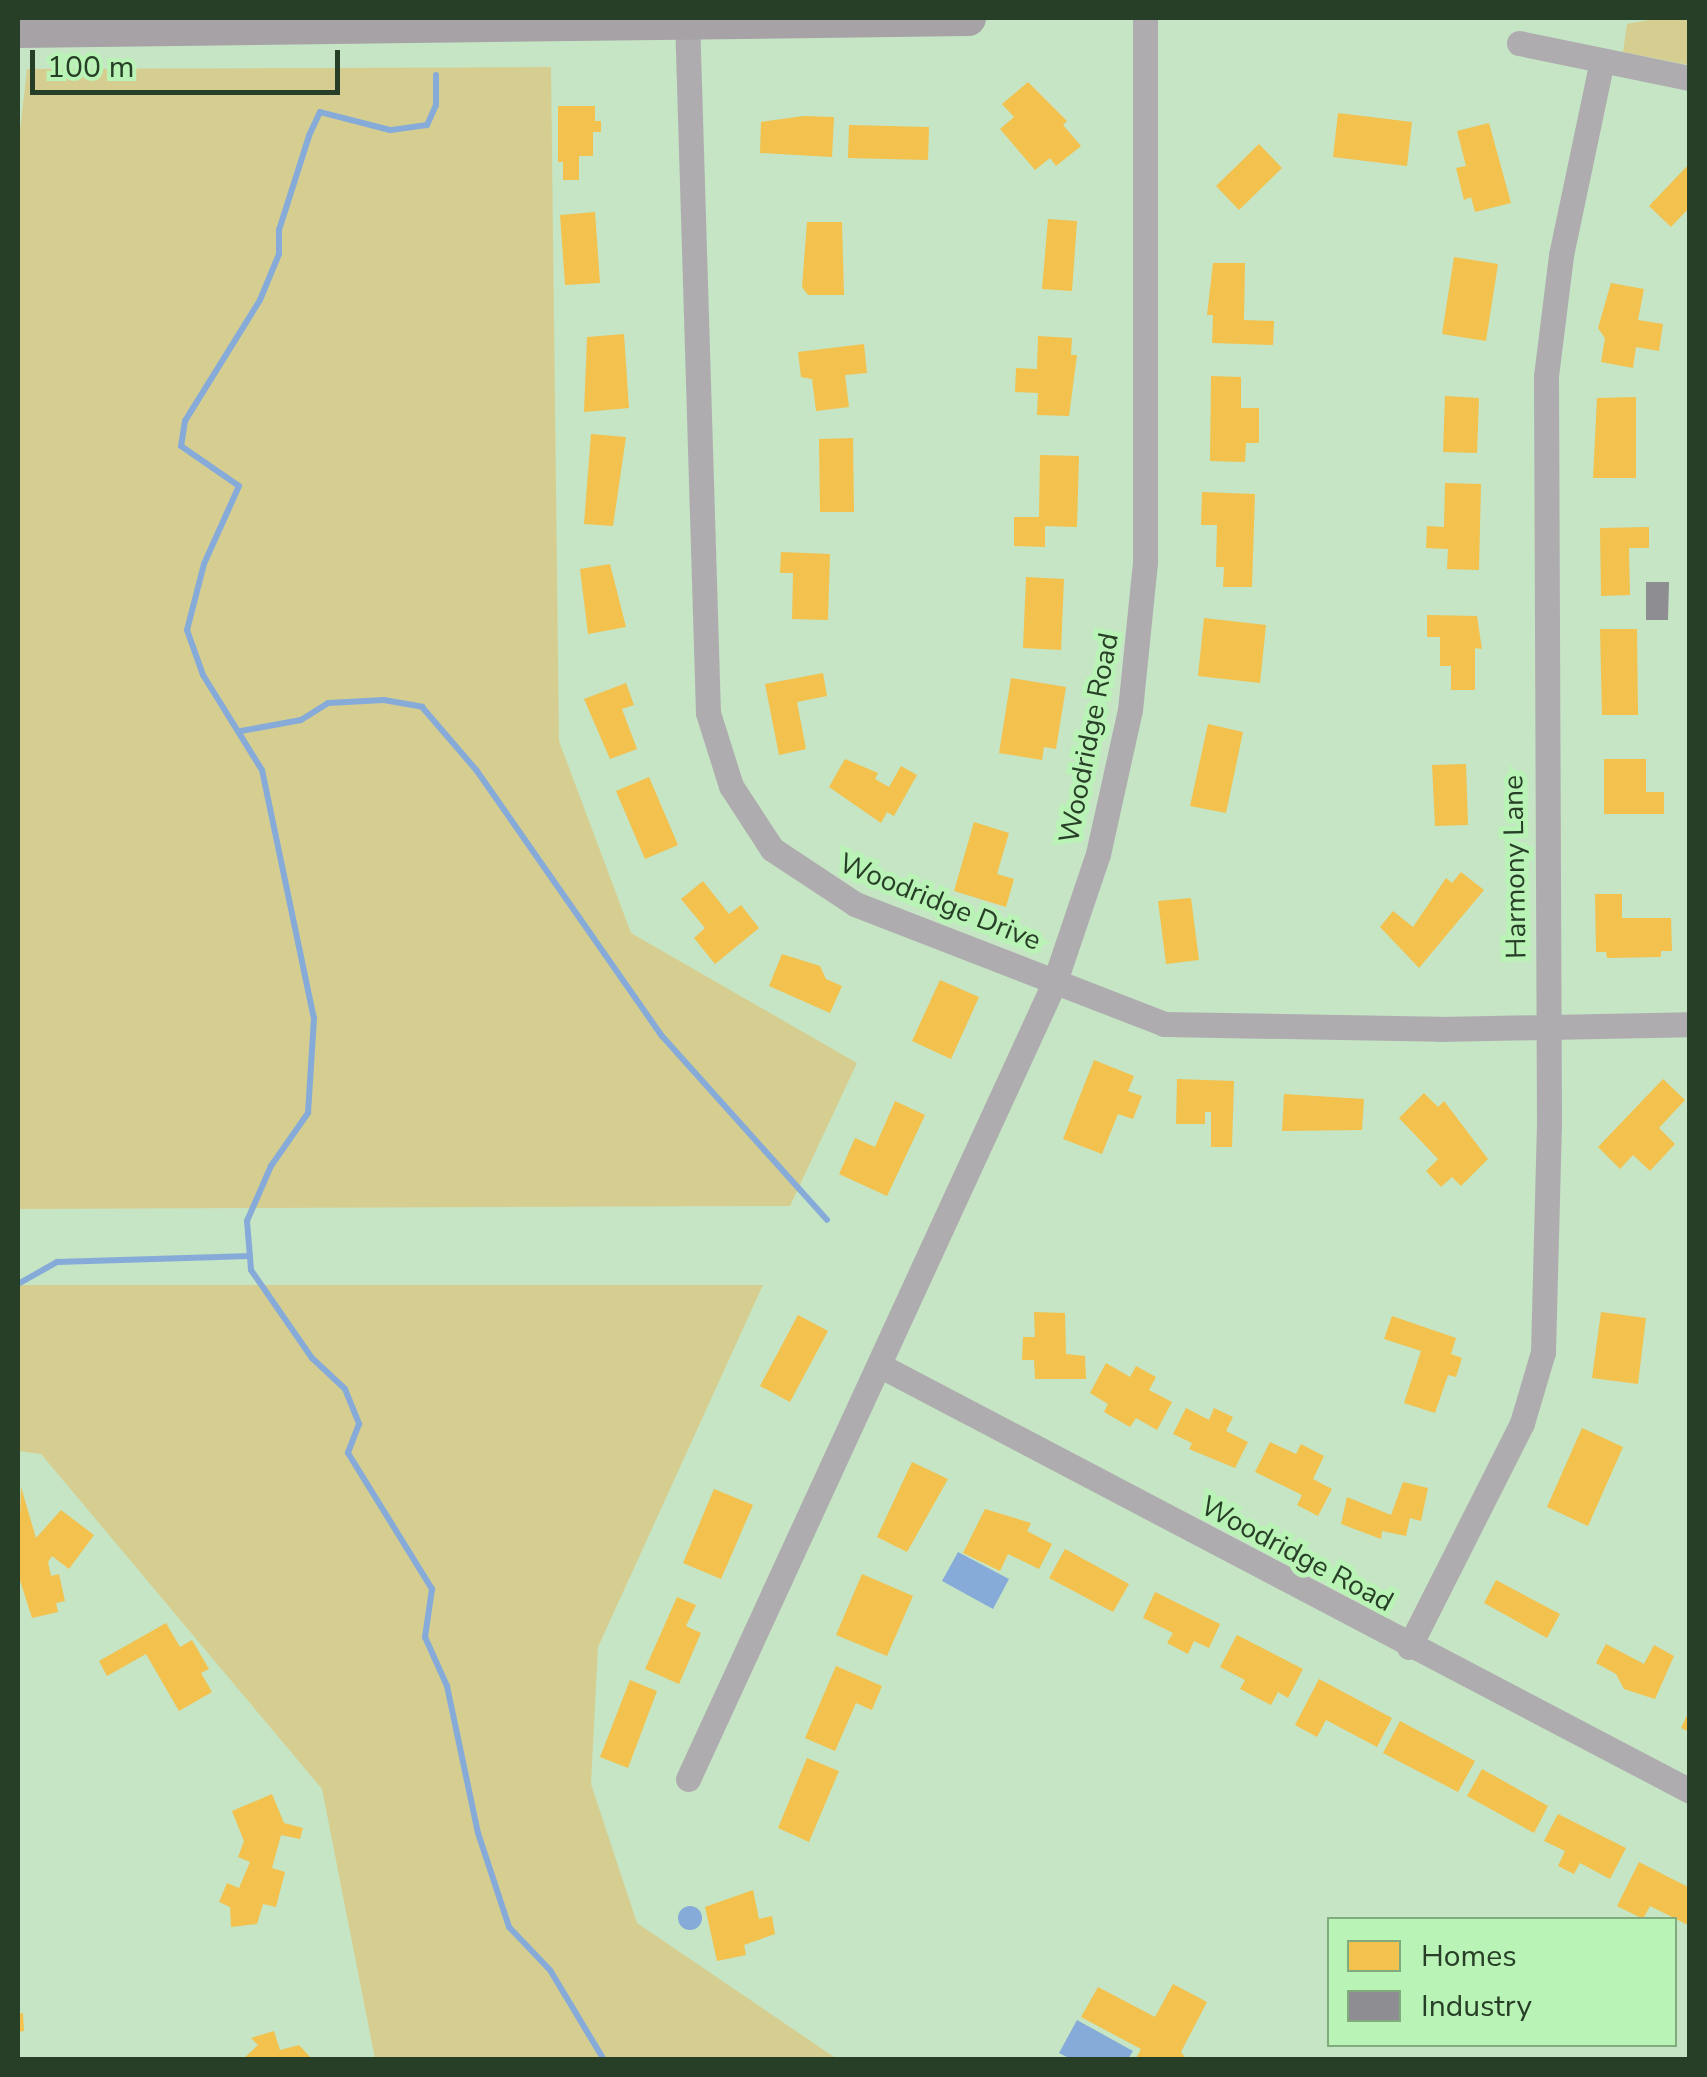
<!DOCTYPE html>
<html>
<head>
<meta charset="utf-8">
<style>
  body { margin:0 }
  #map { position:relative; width:1707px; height:2077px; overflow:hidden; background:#c6e5c4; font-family:"Nunito Sans",sans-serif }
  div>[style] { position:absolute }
  .green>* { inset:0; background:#d6ce91 }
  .water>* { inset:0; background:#87abd8 }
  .round { border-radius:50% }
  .homes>* { inset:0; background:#f2c14e }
  .industry>* { inset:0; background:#8d8d92 }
  .stream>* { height:6px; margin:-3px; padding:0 3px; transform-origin:3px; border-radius:3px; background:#87abd8 }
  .minor>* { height:25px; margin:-12.5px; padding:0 12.5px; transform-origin:12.5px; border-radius:12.5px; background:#afacb0 }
  .secondary>* { height:35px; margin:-17.5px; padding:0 17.5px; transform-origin:17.5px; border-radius:17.5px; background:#a6a2a6 }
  span { translate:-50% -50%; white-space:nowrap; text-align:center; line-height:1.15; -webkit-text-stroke:10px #b9f3b6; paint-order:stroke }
  .street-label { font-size:28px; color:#283f27 }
  .frame { position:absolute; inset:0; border:20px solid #283f27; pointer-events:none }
  .legend { position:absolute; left:1327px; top:1917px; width:350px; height:130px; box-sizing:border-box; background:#b9f3b6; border:2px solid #7fab7d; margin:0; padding:12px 18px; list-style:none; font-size:30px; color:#283f27 }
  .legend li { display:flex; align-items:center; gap:20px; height:50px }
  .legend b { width:50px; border:2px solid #7fab7d }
  .scale { position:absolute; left:30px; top:50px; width:310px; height:45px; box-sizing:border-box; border:5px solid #283f27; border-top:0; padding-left:12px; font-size:30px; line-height:35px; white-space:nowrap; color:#283f27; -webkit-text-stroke:8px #b9f3b6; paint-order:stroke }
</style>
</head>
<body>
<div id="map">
  <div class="green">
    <i style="clip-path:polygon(1660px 18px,1689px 18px,1689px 65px,1623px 52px,1627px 24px)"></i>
    <i style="clip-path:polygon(551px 67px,559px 741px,631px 933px,857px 1063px,790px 1206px,18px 1209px,18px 148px,27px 69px)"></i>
    <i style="clip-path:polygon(18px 1285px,763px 1285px,598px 1647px,591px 1784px,637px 1923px,837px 2059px,375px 2059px,322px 1789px,41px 1454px,18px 1451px)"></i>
  </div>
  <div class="water">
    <i style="clip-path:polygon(958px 1552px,1009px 1579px,993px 1609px,942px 1581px)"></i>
    <i class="round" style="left:678px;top:1906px;width:24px;height:24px"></i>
    <i style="clip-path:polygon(1077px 2020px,1133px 2051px,1128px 2059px,1071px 2059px,1059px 2053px)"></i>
  </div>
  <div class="homes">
    <i style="clip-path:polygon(1028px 82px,1067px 121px,1063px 125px,1081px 146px,1056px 166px,1050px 158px,1035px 170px,1000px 129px,1014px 117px,1002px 104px)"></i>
    <i style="clip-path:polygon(558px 106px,595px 106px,595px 121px,601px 121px,601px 132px,593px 132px,593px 156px,579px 156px,579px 180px,563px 180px,563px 162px,558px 162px)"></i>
    <i style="clip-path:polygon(1338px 113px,1412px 122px,1407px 166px,1333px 157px)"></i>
    <i style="clip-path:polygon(804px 116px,834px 117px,832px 157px,760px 153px,761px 122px)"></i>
    <i style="clip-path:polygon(1489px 123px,1511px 203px,1475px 212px,1471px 197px,1464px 200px,1456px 168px,1466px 166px,1457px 131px)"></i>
    <i style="clip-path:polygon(849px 125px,929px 127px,928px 160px,848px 158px)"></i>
    <i style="clip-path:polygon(1259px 144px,1282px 168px,1239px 210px,1216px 186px)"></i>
    <i style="clip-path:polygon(1690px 163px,1690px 207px,1671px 227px,1649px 206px)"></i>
    <i style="clip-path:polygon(595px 212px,600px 283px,565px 285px,560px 215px)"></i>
    <i style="clip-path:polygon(1048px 219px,1077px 221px,1072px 291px,1042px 289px)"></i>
    <i style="clip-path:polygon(807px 222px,842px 222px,844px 295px,808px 295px,802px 287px)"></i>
    <i style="clip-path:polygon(1454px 257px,1498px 264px,1486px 341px,1442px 334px)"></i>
    <i style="clip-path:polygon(1213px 263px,1245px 263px,1244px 320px,1274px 321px,1273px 345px,1212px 343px,1213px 315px,1207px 315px)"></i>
    <i style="clip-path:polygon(1611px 283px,1644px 289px,1638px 320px,1663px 324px,1659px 351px,1636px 347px,1633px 368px,1601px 362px,1605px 338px,1598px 328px)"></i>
    <i style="clip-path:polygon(624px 334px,629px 408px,584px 412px,587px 337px)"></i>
    <i style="clip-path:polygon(1038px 336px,1072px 338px,1071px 355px,1077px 355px,1069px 416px,1037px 415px,1038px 393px,1015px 392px,1016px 368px,1037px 369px)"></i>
    <i style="clip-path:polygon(864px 344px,867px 373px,845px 375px,849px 407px,816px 411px,812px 379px,801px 377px,798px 352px)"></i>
    <i style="clip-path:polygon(1211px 376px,1241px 377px,1241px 408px,1259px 408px,1259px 443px,1246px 443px,1245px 462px,1210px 461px)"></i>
    <i style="clip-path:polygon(1445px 396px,1479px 398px,1477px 453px,1443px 452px)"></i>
    <i style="clip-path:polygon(1636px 397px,1636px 478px,1593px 478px,1597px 398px)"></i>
    <i style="clip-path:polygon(591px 434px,626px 437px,613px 526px,584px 524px)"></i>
    <i style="clip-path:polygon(853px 438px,854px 512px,820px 512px,819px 439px)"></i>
    <i style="clip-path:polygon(1040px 455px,1079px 456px,1077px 527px,1045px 526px,1045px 547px,1014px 546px,1014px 517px,1039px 517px)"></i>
    <i style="clip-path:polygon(1445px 483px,1481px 484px,1479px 570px,1447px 569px,1448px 549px,1426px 548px,1427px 526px,1444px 527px)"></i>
    <i style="clip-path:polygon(1202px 492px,1255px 494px,1252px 587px,1223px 587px,1224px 567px,1216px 567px,1217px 525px,1201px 525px)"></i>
    <i style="clip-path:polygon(1649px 527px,1649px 548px,1629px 548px,1630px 595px,1601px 596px,1600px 528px)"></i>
    <i style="clip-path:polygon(781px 552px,830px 554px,828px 620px,792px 619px,793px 573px,780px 573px)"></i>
    <i style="clip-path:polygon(610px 564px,626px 627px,588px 634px,580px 569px)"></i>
    <i style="clip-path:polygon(1026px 577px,1064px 579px,1061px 650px,1023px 648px)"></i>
    <i style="clip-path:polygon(1427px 615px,1477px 616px,1482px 649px,1475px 648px,1475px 690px,1451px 690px,1451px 666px,1440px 666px,1440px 637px,1427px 637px)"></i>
    <i style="clip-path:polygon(1204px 618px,1266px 625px,1260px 683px,1198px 676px)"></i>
    <i style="clip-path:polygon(1600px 629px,1637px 629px,1638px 715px,1602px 715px)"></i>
    <i style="clip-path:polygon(823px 673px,827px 696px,797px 702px,806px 749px,779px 755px,765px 684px)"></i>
    <i style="clip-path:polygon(1011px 678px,1066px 687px,1056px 749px,1044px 747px,1042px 760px,999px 753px)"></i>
    <i style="clip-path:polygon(626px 683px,634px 705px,622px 709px,637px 749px,610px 759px,584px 699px)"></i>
    <i style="clip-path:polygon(1208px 724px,1243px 732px,1226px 813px,1190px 806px)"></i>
    <i style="clip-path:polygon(845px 759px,878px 773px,875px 779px,889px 787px,901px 766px,917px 775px,894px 816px,887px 812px,881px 823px,829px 787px)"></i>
    <i style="clip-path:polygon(1604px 759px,1646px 759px,1646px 792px,1664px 792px,1664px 814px,1604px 814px)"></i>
    <i style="clip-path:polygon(1466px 764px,1468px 825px,1435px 826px,1432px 765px)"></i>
    <i style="clip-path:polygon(649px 777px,678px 845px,645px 859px,616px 791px)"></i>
    <i style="clip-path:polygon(974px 822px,1009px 833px,997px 874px,1014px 879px,1006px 907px,954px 891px)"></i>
    <i style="clip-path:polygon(1461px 872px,1484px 890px,1419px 968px,1380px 927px,1393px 911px,1413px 927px,1446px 878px,1452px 883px)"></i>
    <i style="clip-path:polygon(703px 881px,729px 914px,741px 905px,759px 928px,715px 964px,694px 938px,705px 928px,681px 899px)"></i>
    <i style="clip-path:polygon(1595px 894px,1622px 894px,1622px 918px,1671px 918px,1672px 951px,1661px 951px,1661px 957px,1607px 958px,1606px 952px,1596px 952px)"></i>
    <i style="clip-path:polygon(1191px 898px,1199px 960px,1166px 964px,1158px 901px)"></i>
    <i style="clip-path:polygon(782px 954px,820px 966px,826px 979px,842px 986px,830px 1013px,769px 986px)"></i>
    <i style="clip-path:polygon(940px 980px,979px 997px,951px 1059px,912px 1041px)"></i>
    <i style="clip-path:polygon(1094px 1060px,1134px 1076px,1128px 1091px,1142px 1096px,1133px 1119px,1118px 1114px,1102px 1154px,1063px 1139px)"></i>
    <i style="clip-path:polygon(1177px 1079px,1234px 1081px,1232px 1147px,1211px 1147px,1211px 1112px,1205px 1112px,1205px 1124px,1176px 1124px)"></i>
    <i style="clip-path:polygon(1663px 1079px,1685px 1100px,1659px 1128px,1675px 1144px,1650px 1171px,1633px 1155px,1620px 1169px,1598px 1147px)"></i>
    <i style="clip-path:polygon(1424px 1093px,1438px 1107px,1444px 1101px,1488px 1159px,1461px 1186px,1452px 1177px,1441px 1187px,1426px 1171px,1438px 1159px,1399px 1118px)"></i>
    <i style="clip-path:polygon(1284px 1094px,1364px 1099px,1362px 1130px,1282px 1131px)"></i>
    <i style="clip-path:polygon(895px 1101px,925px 1115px,887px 1196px,839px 1174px,855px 1138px,875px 1147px)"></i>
    <i style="clip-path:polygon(1034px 1312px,1065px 1313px,1066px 1354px,1085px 1356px,1086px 1379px,1035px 1379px,1034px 1360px,1022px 1360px,1023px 1337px,1035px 1337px)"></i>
    <i style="clip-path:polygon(1601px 1312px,1646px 1318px,1638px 1384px,1592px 1378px)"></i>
    <i style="clip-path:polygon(798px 1315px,828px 1331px,790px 1402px,760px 1386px)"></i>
    <i style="clip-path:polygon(1392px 1316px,1456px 1338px,1451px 1354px,1462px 1358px,1456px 1377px,1448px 1375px,1435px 1413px,1404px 1403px,1421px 1351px,1384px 1339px)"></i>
    <i style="clip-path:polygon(1106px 1363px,1130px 1377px,1136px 1366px,1156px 1377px,1149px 1390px,1172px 1402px,1157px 1430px,1136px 1418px,1130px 1427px,1104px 1412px,1108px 1404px,1090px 1393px)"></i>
    <i style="clip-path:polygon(1186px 1408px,1209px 1420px,1214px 1408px,1233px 1417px,1226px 1431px,1248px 1442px,1235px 1468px,1189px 1449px,1192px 1443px,1173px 1434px)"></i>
    <i style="clip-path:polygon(1582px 1428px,1623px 1447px,1588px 1526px,1547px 1507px)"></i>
    <i style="clip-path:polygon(1270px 1442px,1296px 1454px,1301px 1444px,1324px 1456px,1313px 1479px,1332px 1489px,1318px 1516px,1297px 1505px,1302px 1495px,1255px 1472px)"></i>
    <i style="clip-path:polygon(912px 1462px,948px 1479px,907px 1552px,877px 1537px)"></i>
    <i style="clip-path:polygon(1403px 1482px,1428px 1488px,1421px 1521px,1410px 1518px,1406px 1536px,1382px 1531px,1381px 1539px,1341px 1524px,1347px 1497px,1391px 1515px)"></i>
    <i style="clip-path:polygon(21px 1487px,36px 1538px,61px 1510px,94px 1535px,69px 1569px,52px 1556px,48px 1562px,51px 1576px,59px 1574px,65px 1601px,56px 1603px,58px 1612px,32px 1618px,18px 1574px)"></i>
    <i style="clip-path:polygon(714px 1489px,753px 1505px,721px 1579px,683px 1563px)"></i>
    <i style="clip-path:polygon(985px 1509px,1031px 1523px,1027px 1531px,1052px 1544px,1039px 1569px,1008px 1554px,1000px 1571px,963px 1553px)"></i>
    <i style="clip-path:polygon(1065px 1549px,1129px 1584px,1113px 1612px,1049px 1578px)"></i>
    <i style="clip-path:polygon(862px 1574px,913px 1596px,887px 1656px,836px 1635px)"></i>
    <i style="clip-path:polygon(1496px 1580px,1560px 1614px,1547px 1638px,1484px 1603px)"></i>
    <i style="clip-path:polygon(1155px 1592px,1220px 1624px,1209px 1648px,1194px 1641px,1188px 1654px,1167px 1643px,1173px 1633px,1143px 1618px)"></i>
    <i style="clip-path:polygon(677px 1597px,696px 1605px,686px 1626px,701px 1633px,679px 1684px,645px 1669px)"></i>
    <i style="clip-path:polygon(166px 1623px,180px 1647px,192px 1640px,209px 1669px,201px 1673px,212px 1692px,179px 1711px,146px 1654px,107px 1676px,99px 1661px)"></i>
    <i style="clip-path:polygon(1237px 1635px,1303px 1669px,1288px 1698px,1278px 1692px,1271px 1705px,1240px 1689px,1245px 1680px,1220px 1667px)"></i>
    <i style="clip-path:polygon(1606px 1644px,1644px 1664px,1654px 1645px,1674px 1656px,1655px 1699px,1624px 1689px,1616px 1674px,1596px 1663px)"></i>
    <i style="clip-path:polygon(836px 1666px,882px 1686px,872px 1710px,856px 1703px,835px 1751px,805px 1738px)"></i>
    <i style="clip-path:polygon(1319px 1679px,1392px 1718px,1377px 1747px,1326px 1720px,1317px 1737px,1295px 1725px)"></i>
    <i style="clip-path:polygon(630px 1680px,657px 1691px,628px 1768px,600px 1757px)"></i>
    <i style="clip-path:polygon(1690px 1709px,1690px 1732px,1681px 1728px)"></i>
    <i style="clip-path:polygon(1400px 1721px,1475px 1761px,1458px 1792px,1383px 1753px)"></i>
    <i style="clip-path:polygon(807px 1758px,839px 1771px,809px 1842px,778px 1828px)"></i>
    <i style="clip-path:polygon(1482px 1769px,1548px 1806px,1534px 1833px,1467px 1796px)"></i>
    <i style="clip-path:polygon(272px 1794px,284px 1823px,303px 1828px,300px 1839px,281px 1835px,272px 1868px,285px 1872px,276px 1907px,263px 1904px,257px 1924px,231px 1927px,230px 1907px,219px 1902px,227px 1883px,239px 1888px,250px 1862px,238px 1857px,244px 1841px,232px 1811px)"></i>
    <i style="clip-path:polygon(1558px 1814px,1626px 1848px,1610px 1879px,1580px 1863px,1574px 1874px,1558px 1866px,1565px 1851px,1544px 1841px)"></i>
    <i style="clip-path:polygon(1639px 1862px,1690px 1888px,1690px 1926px,1650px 1906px,1643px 1919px,1617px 1906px)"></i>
    <i style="clip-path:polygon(753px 1890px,759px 1919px,772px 1916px,775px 1934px,744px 1945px,746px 1955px,717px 1961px,705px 1907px)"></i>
    <i style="clip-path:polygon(1173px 1984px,1207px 2002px,1181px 2052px,1187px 2060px,1135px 2060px,1141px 2049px,1081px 2017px,1098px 1987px,1155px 2017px)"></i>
    <i style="clip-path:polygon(23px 2013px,24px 2031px,18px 2032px,18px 2014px)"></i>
    <i style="clip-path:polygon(274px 2031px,280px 2050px,299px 2045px,313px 2060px,242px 2060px,258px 2045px,251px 2038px)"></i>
  </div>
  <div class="industry">
    <i style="clip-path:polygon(1646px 582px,1669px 582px,1668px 620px,1646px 620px)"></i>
  </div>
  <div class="stream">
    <i style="left:436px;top:75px;width:30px;rotate:90deg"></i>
    <i style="left:436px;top:105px;width:22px;rotate:114deg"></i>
    <i style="left:427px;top:125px;width:37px;rotate:172deg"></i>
    <i style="left:390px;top:130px;width:72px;rotate:-165.6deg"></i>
    <i style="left:320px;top:112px;width:26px;rotate:115deg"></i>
    <i style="left:309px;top:136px;width:99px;rotate:107.7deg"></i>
    <i style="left:279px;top:230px;width:24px;rotate:90deg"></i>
    <i style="left:279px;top:254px;width:50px;rotate:112.4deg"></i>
    <i style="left:260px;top:300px;width:142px;rotate:121.8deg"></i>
    <i style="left:185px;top:421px;width:25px;rotate:99deg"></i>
    <i style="left:181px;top:446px;width:70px;rotate:34.6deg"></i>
    <i style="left:239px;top:486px;width:85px;rotate:114.2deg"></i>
    <i style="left:204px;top:564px;width:68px;rotate:104.4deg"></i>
    <i style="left:187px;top:630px;width:48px;rotate:70.4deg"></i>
    <i style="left:203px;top:675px;width:112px;rotate:58.2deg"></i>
    <i style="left:262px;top:770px;width:253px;rotate:78.2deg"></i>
    <i style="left:314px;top:1018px;width:95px;rotate:93.6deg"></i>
    <i style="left:308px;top:1113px;width:65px;rotate:124.9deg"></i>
    <i style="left:271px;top:1166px;width:60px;rotate:113.6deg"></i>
    <i style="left:247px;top:1221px;width:49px;rotate:85.3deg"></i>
    <i style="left:251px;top:1270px;width:107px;rotate:55.3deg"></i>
    <i style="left:312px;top:1358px;width:45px;rotate:43.2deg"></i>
    <i style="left:345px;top:1389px;width:38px;rotate:68deg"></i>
    <i style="left:359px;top:1424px;width:31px;rotate:111deg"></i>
    <i style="left:348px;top:1453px;width:160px;rotate:58.3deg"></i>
    <i style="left:432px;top:1589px;width:49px;rotate:98.3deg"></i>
    <i style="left:425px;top:1637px;width:54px;rotate:65.8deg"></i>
    <i style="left:447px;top:1686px;width:150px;rotate:78.1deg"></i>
    <i style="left:478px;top:1833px;width:99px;rotate:71.7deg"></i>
    <i style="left:509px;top:1927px;width:59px;rotate:46.4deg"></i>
    <i style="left:550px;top:1970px;width:105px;rotate:59deg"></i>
    <i style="left:241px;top:731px;width:61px;rotate:-10.4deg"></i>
    <i style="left:301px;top:720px;width:32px;rotate:-32deg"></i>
    <i style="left:328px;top:703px;width:56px;rotate:-3.1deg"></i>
    <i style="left:384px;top:700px;width:39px;rotate:10deg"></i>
    <i style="left:422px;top:707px;width:84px;rotate:49.3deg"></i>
    <i style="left:477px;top:771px;width:323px;rotate:55.1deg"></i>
    <i style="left:662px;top:1036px;width:247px;rotate:48.1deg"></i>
    <i style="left:18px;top:1284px;width:45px;rotate:-29.4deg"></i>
    <i style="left:57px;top:1262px;width:193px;rotate:-1.8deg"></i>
  </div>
  <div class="minor">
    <i style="left:687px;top:18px;width:695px;rotate:88.27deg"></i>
    <i style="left:708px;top:713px;width:77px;rotate:72.5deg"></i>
    <i style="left:731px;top:786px;width:75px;rotate:56.9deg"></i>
    <i style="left:772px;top:849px;width:100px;rotate:33.5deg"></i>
    <i style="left:855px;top:904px;width:331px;rotate:21.2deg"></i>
    <i style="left:1164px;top:1024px;width:275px;rotate:1deg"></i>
    <i style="left:1439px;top:1029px;width:251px;rotate:-1.1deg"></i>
    <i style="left:1519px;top:43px;width:175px;rotate:11.6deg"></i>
    <i style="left:879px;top:1365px;width:916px;rotate:27.71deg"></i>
    <i style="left:1409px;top:1647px;width:251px;rotate:-63.2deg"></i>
    <i style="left:1522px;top:1423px;width:74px;rotate:-73.5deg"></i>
    <i style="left:1543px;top:1352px;width:226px;rotate:-88.5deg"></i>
    <i style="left:1549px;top:1126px;width:750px;rotate:-90.23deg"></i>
    <i style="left:1546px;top:376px;width:122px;rotate:-82.9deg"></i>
    <i style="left:1561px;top:255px;width:198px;rotate:-78.1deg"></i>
    <i style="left:688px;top:1779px;width:878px;rotate:-65.3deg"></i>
    <i style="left:1055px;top:981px;width:134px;rotate:-71.3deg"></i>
    <i style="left:1098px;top:854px;width:148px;rotate:-77.5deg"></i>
    <i style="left:1130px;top:710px;width:149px;rotate:-84.2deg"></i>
    <i style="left:1145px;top:562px;width:544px;rotate:-90deg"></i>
  </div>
  <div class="secondary">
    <i style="left:18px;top:30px;width:950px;rotate:-0.72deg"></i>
  </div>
  <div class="street-label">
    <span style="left:1089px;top:738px;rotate:-79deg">Woodridge Road</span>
    <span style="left:1515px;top:867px;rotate:-91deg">Harmony Lane</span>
    <span style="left:940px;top:902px;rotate:22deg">Woodridge Drive</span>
    <span style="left:1297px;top:1554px;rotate:28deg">Woodridge Road</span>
  </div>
  <div class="frame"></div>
  <ul class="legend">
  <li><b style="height:28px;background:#f2c14e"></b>Homes</li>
  <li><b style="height:28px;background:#8d8d92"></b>Industry</li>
  </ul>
  <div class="scale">100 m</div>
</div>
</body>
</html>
